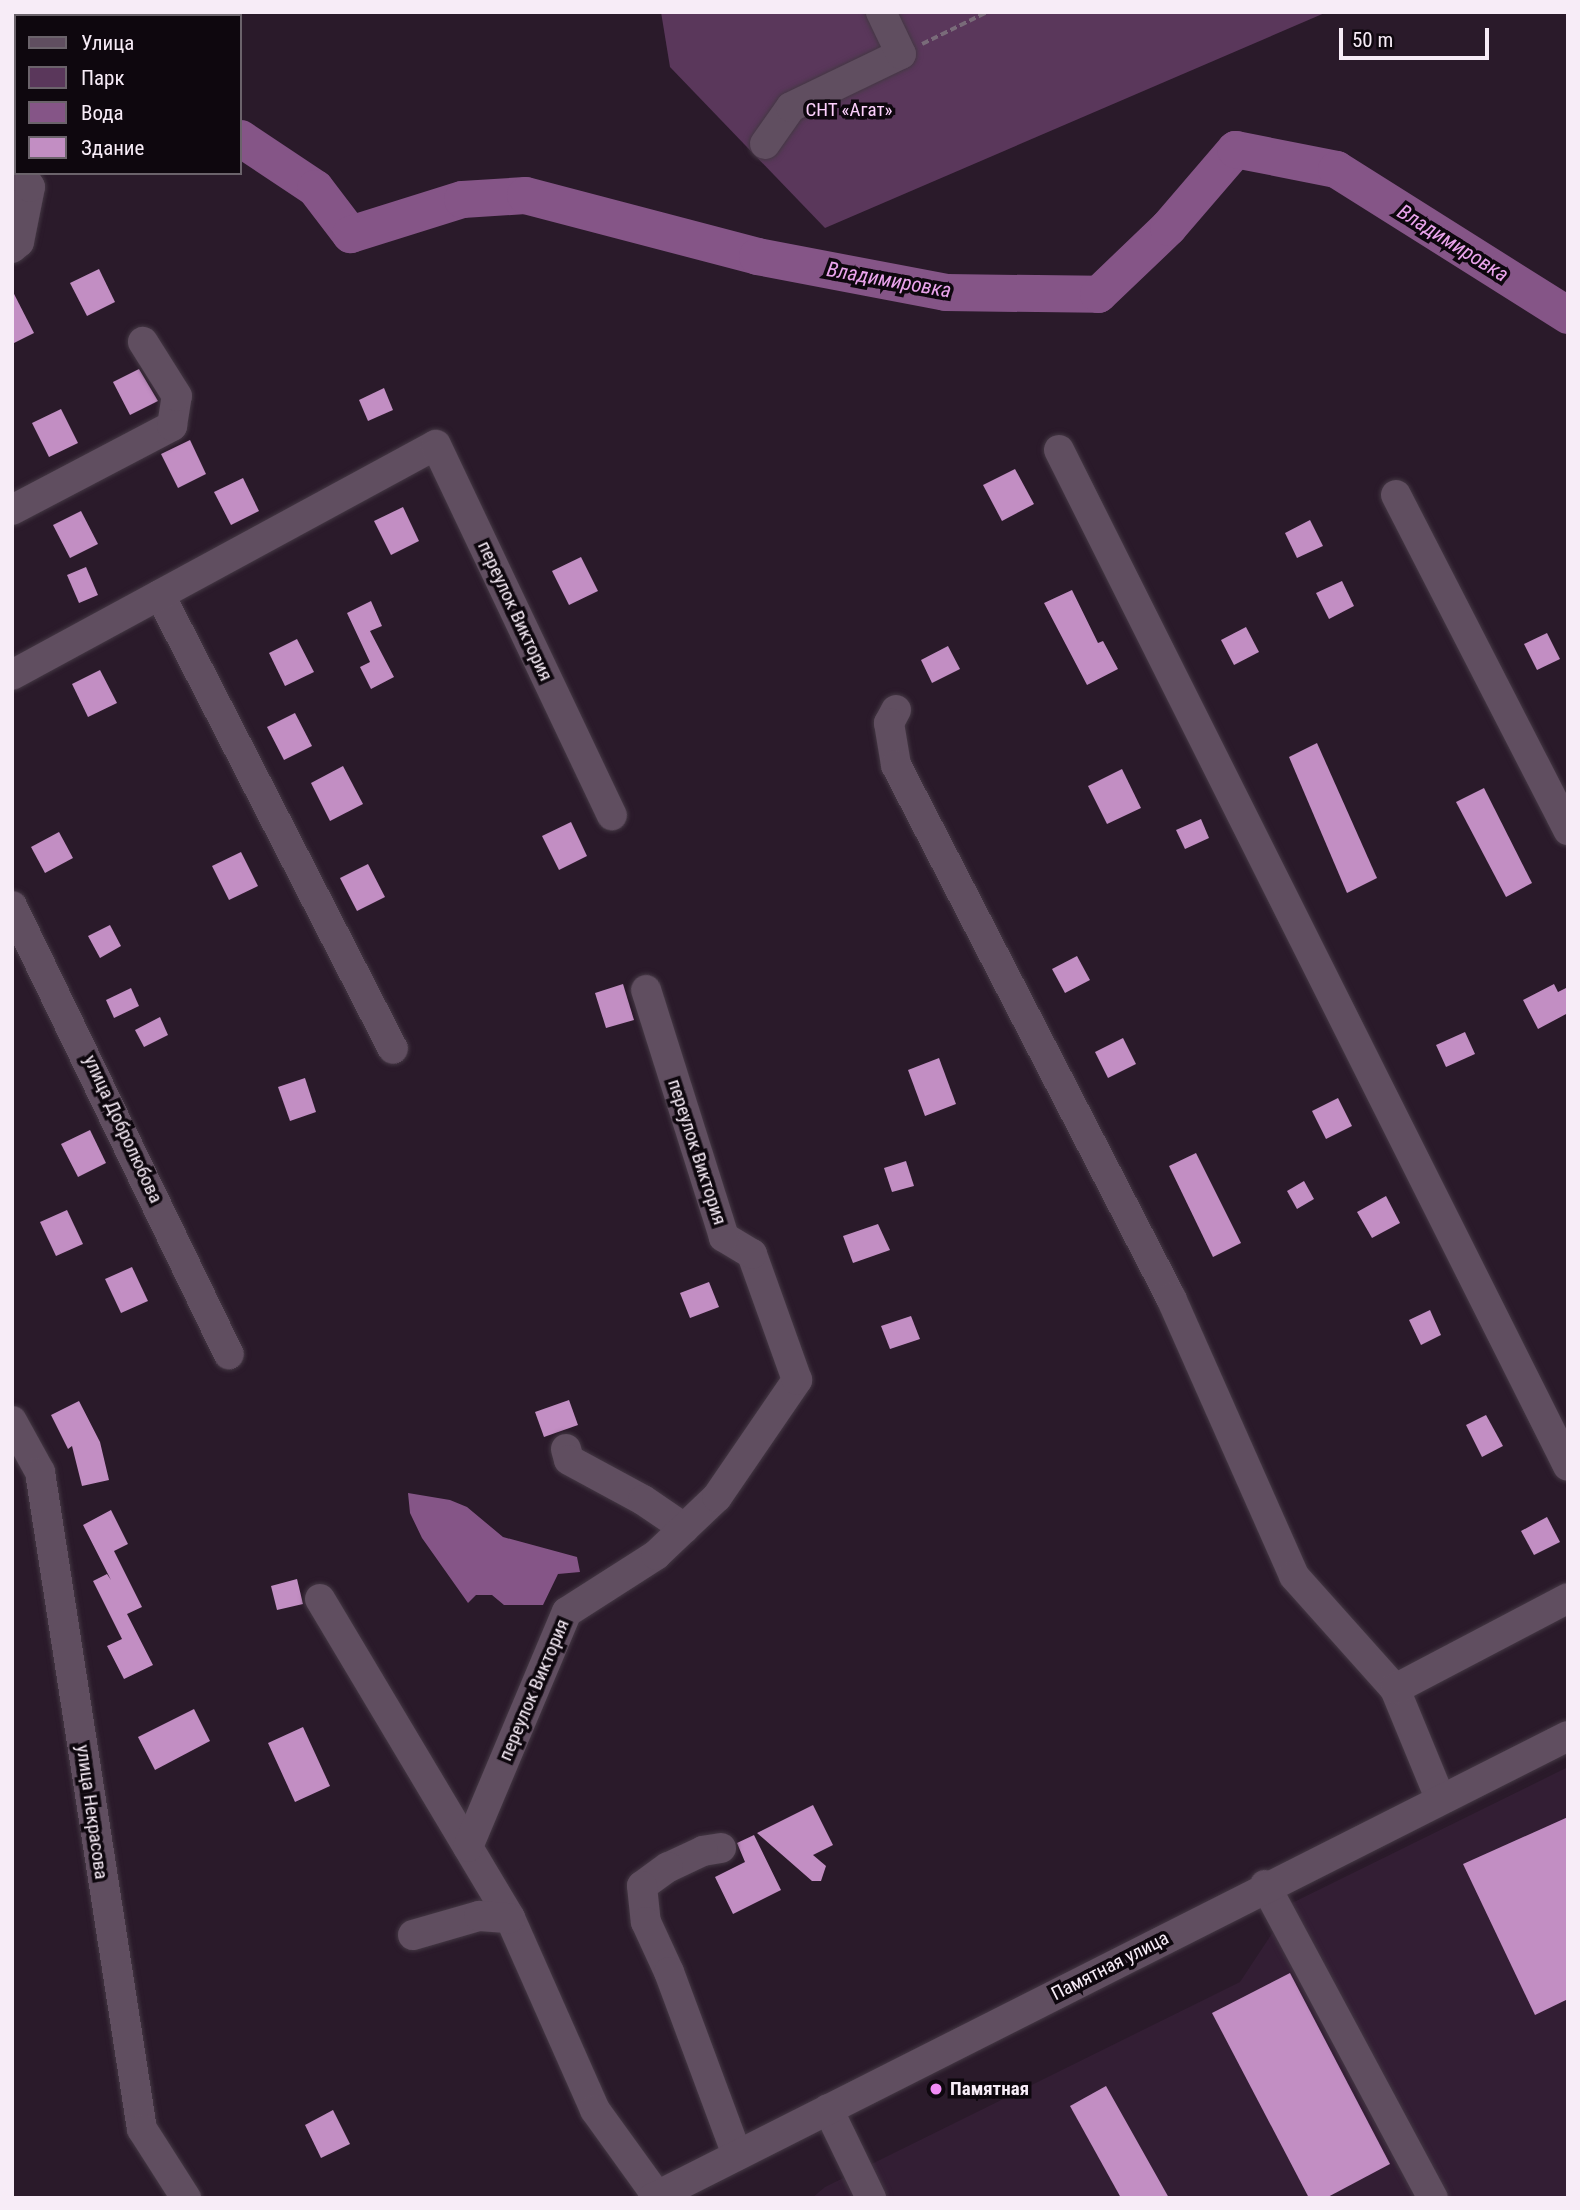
<!DOCTYPE html>
<html>
<head>
<meta charset="utf-8">
<style>
  body { margin:0 }
  #map { position:relative; width:1580px; height:2210px; overflow:hidden; background:#2a1a2a; font-family:"Roboto Condensed",sans-serif }
  div>[style] { position:absolute }
  .built>* { inset:0; background:#331e34 }
  .green>* { inset:0; background:#5a375b }
  .water>* { inset:0; background:#855587 }
  .river>* { height:37px; margin:-18.5px; padding:0 18.5px; transform-origin:18.5px; border-radius:18.5px; background:#855587 }
  .building>* { inset:0; background:#c28ec3 }
  .path>* { height:3.5px; margin-top:-1.75px; transform-origin:0; background:repeating-linear-gradient(90deg,#796b79 0 7px,transparent 0 10.5px) }
  .roads { filter:drop-shadow(0 0 2px #443844) drop-shadow(0 0 2px #443844) }
  .minor>* { height:30px; margin:-15px; padding:0 15px; transform-origin:15px; border-radius:15px; background:#604e60 }
  .dots>* { width:19px; height:19px; translate:-50% -50%; box-sizing:border-box; border:4px solid #0e070e; border-radius:50% }
  span { translate:-50% -50%; white-space:nowrap; text-align:center; line-height:1.15; -webkit-text-stroke:7px #0e070e; paint-order:stroke }
  .park-label { font-size:19px; color:#fdd1fd }
  .street-label { font-size:19px; color:#f7ecf7 }
  .poi-label { font-size:19px; color:#f7ecf7; font-weight:700 }
  .left { translate:0 -50%; text-align:left }
  .water-label { font-size:21px; color:#eaa4ec; font-style:italic }
  .frame { position:absolute; inset:0; border:14px solid #f7ecf7; pointer-events:none }
  .legend { position:absolute; left:14px; top:14px; width:228px; height:161px; box-sizing:border-box; background:#0e070e; border:2px solid #6b636b; margin:0; padding:9px 12px; list-style:none; font-size:21px; color:#f7ecf7 }
  .legend li { display:flex; align-items:center; gap:14px; height:35px }
  .legend b { width:35px; border:2px solid #6b636b }
  .scale { position:absolute; left:1339px; top:28px; width:150px; height:32px; box-sizing:border-box; border:4px solid #f7ecf7; border-top:0; padding-left:9px; font-size:21px; line-height:24px; white-space:nowrap; color:#f7ecf7; -webkit-text-stroke:5px #0e070e; paint-order:stroke }
</style>
</head>
<body>
<div id="map">
  <div class="built">
    <i style="clip-path:polygon(1568px 1767px,1568px 2198px,812px 2198px,825px 2187px,1240px 1982px,1292px 1903px)"></i>
  </div>
  <div class="green">
    <i style="clip-path:polygon(661px 12px,1327px 12px,825px 228px,670px 67px)"></i>
  </div>
  <div class="water">
    <i style="clip-path:polygon(408px 1493px,450px 1500px,467px 1507px,503px 1537px,577px 1557px,580px 1572px,558px 1574px,543px 1605px,504px 1605px,492px 1595px,476px 1595px,468px 1603px,422px 1538px,410px 1513px)"></i>
  </div>
  <div class="river">
    <i style="left:140px;top:12px;width:4px;rotate:76deg"></i>
    <i style="left:240px;top:138px;width:90px;rotate:33.7deg"></i>
    <i style="left:315px;top:188px;width:58px;rotate:52.7deg"></i>
    <i style="left:350px;top:234px;width:117px;rotate:-17.4deg"></i>
    <i style="left:462px;top:199px;width:63px;rotate:-3.6deg"></i>
    <i style="left:525px;top:195px;width:240px;rotate:14.7deg"></i>
    <i style="left:757px;top:256px;width:191px;rotate:10.8deg"></i>
    <i style="left:945px;top:292px;width:153px;rotate:0.7deg"></i>
    <i style="left:1098px;top:294px;width:97px;rotate:-43.7deg"></i>
    <i style="left:1168px;top:227px;width:103px;rotate:-49.3deg"></i>
    <i style="left:1235px;top:149px;width:103px;rotate:11.2deg"></i>
    <i style="left:1336px;top:169px;width:274px;rotate:32.2deg"></i>
  </div>
  <div class="building">
    <i style="clip-path:polygon(99px 269px,115px 302px,87px 316px,70px 283px)"></i>
    <i style="clip-path:polygon(12px 290px,34px 333px,12px 344px)"></i>
    <i style="clip-path:polygon(139px 369px,158px 401px,130px 415px,113px 382px)"></i>
    <i style="clip-path:polygon(384px 388px,393px 410px,368px 421px,359px 400px)"></i>
    <i style="clip-path:polygon(61px 409px,78px 443px,49px 457px,32px 423px)"></i>
    <i style="clip-path:polygon(190px 440px,206px 474px,178px 488px,161px 454px)"></i>
    <i style="clip-path:polygon(1015px 469px,1034px 504px,1002px 521px,983px 485px)"></i>
    <i style="clip-path:polygon(243px 478px,259px 511px,231px 525px,214px 492px)"></i>
    <i style="clip-path:polygon(403px 507px,419px 541px,391px 555px,374px 521px)"></i>
    <i style="clip-path:polygon(81px 511px,98px 544px,70px 558px,53px 525px)"></i>
    <i style="clip-path:polygon(1310px 520px,1323px 546px,1297px 558px,1285px 533px)"></i>
    <i style="clip-path:polygon(581px 557px,598px 591px,569px 605px,552px 571px)"></i>
    <i style="clip-path:polygon(86px 567px,98px 595px,79px 603px,67px 575px)"></i>
    <i style="clip-path:polygon(1342px 581px,1354px 606px,1329px 619px,1316px 593px)"></i>
    <i style="clip-path:polygon(1072px 590px,1098px 643px,1103px 641px,1118px 669px,1087px 685px,1044px 603px)"></i>
    <i style="clip-path:polygon(371px 601px,382px 626px,370px 631px,394px 677px,371px 689px,360px 667px,370px 662px,347px 613px)"></i>
    <i style="clip-path:polygon(1246px 627px,1259px 652px,1234px 665px,1221px 640px)"></i>
    <i style="clip-path:polygon(1547px 633px,1560px 659px,1537px 670px,1524px 644px)"></i>
    <i style="clip-path:polygon(297px 639px,314px 672px,285px 686px,269px 653px)"></i>
    <i style="clip-path:polygon(948px 646px,960px 669px,932px 683px,921px 660px)"></i>
    <i style="clip-path:polygon(100px 670px,117px 703px,88px 717px,72px 684px)"></i>
    <i style="clip-path:polygon(295px 713px,312px 746px,284px 760px,267px 727px)"></i>
    <i style="clip-path:polygon(1317px 743px,1377px 878px,1347px 893px,1289px 757px)"></i>
    <i style="clip-path:polygon(343px 766px,363px 804px,330px 821px,311px 783px)"></i>
    <i style="clip-path:polygon(1122px 769px,1141px 808px,1107px 824px,1088px 786px)"></i>
    <i style="clip-path:polygon(1484px 788px,1532px 883px,1506px 897px,1456px 802px)"></i>
    <i style="clip-path:polygon(1201px 819px,1209px 838px,1185px 849px,1176px 830px)"></i>
    <i style="clip-path:polygon(571px 822px,587px 856px,559px 870px,542px 836px)"></i>
    <i style="clip-path:polygon(59px 832px,73px 858px,45px 873px,31px 847px)"></i>
    <i style="clip-path:polygon(241px 852px,258px 886px,229px 900px,212px 866px)"></i>
    <i style="clip-path:polygon(368px 864px,385px 897px,357px 911px,340px 878px)"></i>
    <i style="clip-path:polygon(110px 925px,121px 946px,100px 958px,88px 936px)"></i>
    <i style="clip-path:polygon(1077px 956px,1090px 980px,1065px 993px,1052px 969px)"></i>
    <i style="clip-path:polygon(623px 984px,634px 1020px,606px 1028px,595px 993px)"></i>
    <i style="clip-path:polygon(1554px 984px,1558px 992px,1568px 987px,1568px 1013px,1538px 1029px,1523px 1000px)"></i>
    <i style="clip-path:polygon(131px 988px,139px 1006px,114px 1018px,106px 1000px)"></i>
    <i style="clip-path:polygon(160px 1017px,168px 1035px,144px 1047px,135px 1030px)"></i>
    <i style="clip-path:polygon(1465px 1032px,1475px 1054px,1446px 1067px,1436px 1045px)"></i>
    <i style="clip-path:polygon(1123px 1038px,1136px 1064px,1108px 1078px,1095px 1052px)"></i>
    <i style="clip-path:polygon(939px 1058px,956px 1104px,925px 1116px,908px 1070px)"></i>
    <i style="clip-path:polygon(305px 1078px,316px 1112px,290px 1121px,278px 1087px)"></i>
    <i style="clip-path:polygon(1338px 1098px,1352px 1126px,1326px 1139px,1312px 1111px)"></i>
    <i style="clip-path:polygon(90px 1130px,106px 1163px,78px 1177px,61px 1144px)"></i>
    <i style="clip-path:polygon(1196px 1153px,1241px 1243px,1213px 1257px,1169px 1166px)"></i>
    <i style="clip-path:polygon(906px 1161px,914px 1186px,892px 1192px,884px 1168px)"></i>
    <i style="clip-path:polygon(1304px 1181px,1314px 1199px,1297px 1209px,1287px 1191px)"></i>
    <i style="clip-path:polygon(1386px 1196px,1400px 1223px,1372px 1238px,1357px 1212px)"></i>
    <i style="clip-path:polygon(67px 1210px,83px 1244px,56px 1256px,40px 1222px)"></i>
    <i style="clip-path:polygon(878px 1224px,890px 1250px,853px 1263px,843px 1236px)"></i>
    <i style="clip-path:polygon(132px 1267px,148px 1301px,121px 1313px,105px 1279px)"></i>
    <i style="clip-path:polygon(709px 1282px,719px 1307px,690px 1318px,680px 1293px)"></i>
    <i style="clip-path:polygon(1430px 1310px,1441px 1335px,1421px 1345px,1409px 1320px)"></i>
    <i style="clip-path:polygon(911px 1316px,920px 1339px,890px 1349px,881px 1326px)"></i>
    <i style="clip-path:polygon(569px 1400px,578px 1425px,544px 1437px,535px 1412px)"></i>
    <i style="clip-path:polygon(79px 1401px,100px 1442px,109px 1480px,82px 1486px,72px 1446px,68px 1449px,51px 1415px)"></i>
    <i style="clip-path:polygon(1486px 1415px,1503px 1446px,1482px 1457px,1466px 1425px)"></i>
    <i style="clip-path:polygon(111px 1510px,128px 1544px,114px 1551px,142px 1607px,127px 1614px,153px 1665px,124px 1679px,107px 1646px,122px 1639px,93px 1581px,107px 1574px,111px 1580px,83px 1525px)"></i>
    <i style="clip-path:polygon(1547px 1517px,1560px 1542px,1534px 1555px,1521px 1531px)"></i>
    <i style="clip-path:polygon(297px 1579px,303px 1604px,277px 1610px,271px 1586px)"></i>
    <i style="clip-path:polygon(194px 1709px,210px 1741px,155px 1770px,138px 1737px)"></i>
    <i style="clip-path:polygon(303px 1727px,330px 1786px,295px 1802px,268px 1743px)"></i>
    <i style="clip-path:polygon(813px 1805px,833px 1845px,813px 1855px,826px 1866px,821px 1881px,812px 1881px,757px 1833px)"></i>
    <i style="clip-path:polygon(1568px 1817px,1568px 1999px,1535px 2015px,1463px 1864px)"></i>
    <i style="clip-path:polygon(754px 1835px,781px 1890px,733px 1914px,715px 1877px,745px 1862px,737px 1843px)"></i>
    <i style="clip-path:polygon(1290px 1973px,1390px 2164px,1326px 2198px,1309px 2198px,1212px 2013px)"></i>
    <i style="clip-path:polygon(1106px 2086px,1169px 2198px,1121px 2198px,1070px 2106px)"></i>
    <i style="clip-path:polygon(333px 2110px,350px 2144px,321px 2158px,305px 2125px)"></i>
  </div>
  <div class="path">
    <i style="left:922px;top:44px;width:72px;rotate:-26.2deg"></i>
  </div>
  <div class="roads">
    <div class="minor">
      <i style="left:765px;top:144px;width:45px;rotate:-54.9deg"></i>
      <i style="left:791px;top:107px;width:122px;rotate:-25.7deg"></i>
      <i style="left:901px;top:54px;width:47px;rotate:-115.5deg"></i>
      <i style="left:12px;top:248px;width:9px;rotate:-41deg"></i>
      <i style="left:19px;top:242px;width:56px;rotate:-78.7deg"></i>
      <i style="left:30px;top:187px;width:17px;rotate:-123deg"></i>
      <i style="left:1059px;top:450px;width:1136px;rotate:63.39deg"></i>
      <i style="left:1396px;top:495px;width:377px;rotate:62.8deg"></i>
      <i style="left:12px;top:510px;width:181px;rotate:-27.7deg"></i>
      <i style="left:172px;top:426px;width:30px;rotate:-81deg"></i>
      <i style="left:177px;top:396px;width:64px;rotate:-122.2deg"></i>
      <i style="left:160px;top:595px;width:510px;rotate:62.83deg"></i>
      <i style="left:12px;top:675px;width:482px;rotate:-28.5deg"></i>
      <i style="left:436px;top:445px;width:410px;rotate:64.6deg"></i>
      <i style="left:896px;top:710px;width:15px;rotate:118deg"></i>
      <i style="left:889px;top:723px;width:43px;rotate:80.5deg"></i>
      <i style="left:896px;top:765px;width:600px;rotate:62.71deg"></i>
      <i style="left:1171px;top:1298px;width:304px;rotate:66.1deg"></i>
      <i style="left:1294px;top:1576px;width:152px;rotate:48.2deg"></i>
      <i style="left:1395px;top:1689px;width:118px;rotate:67.6deg"></i>
      <i style="left:12px;top:906px;width:498px;rotate:64.2deg"></i>
      <i style="left:12px;top:1421px;width:58px;rotate:61.2deg"></i>
      <i style="left:40px;top:1472px;width:665px;rotate:81.18deg"></i>
      <i style="left:142px;top:2129px;width:82px;rotate:57.5deg"></i>
      <i style="left:566px;top:1449px;width:11px;rotate:75deg"></i>
      <i style="left:569px;top:1460px;width:84px;rotate:28.4deg"></i>
      <i style="left:643px;top:1500px;width:50px;rotate:34.3deg"></i>
      <i style="left:320px;top:1599px;width:371px;rotate:59.2deg"></i>
      <i style="left:510px;top:1918px;width:210px;rotate:66.1deg"></i>
      <i style="left:595px;top:2110px;width:106px;rotate:54.2deg"></i>
      <i style="left:1395px;top:1689px;width:195px;rotate:-27.7deg"></i>
      <i style="left:468px;top:1847px;width:255px;rotate:-67.2deg"></i>
      <i style="left:567px;top:1612px;width:106px;rotate:-32.6deg"></i>
      <i style="left:656px;top:1555px;width:84px;rotate:-43.6deg"></i>
      <i style="left:717px;top:1497px;width:142px;rotate:-55.6deg"></i>
      <i style="left:797px;top:1380px;width:134px;rotate:-109.7deg"></i>
      <i style="left:752px;top:1254px;width:33px;rotate:-149deg"></i>
      <i style="left:724px;top:1237px;width:259px;rotate:-107.5deg"></i>
      <i style="left:721px;top:1848px;width:18px;rotate:171deg"></i>
      <i style="left:703px;top:1851px;width:38px;rotate:155deg"></i>
      <i style="left:668px;top:1867px;width:32px;rotate:144deg"></i>
      <i style="left:642px;top:1886px;width:36px;rotate:84deg"></i>
      <i style="left:646px;top:1922px;width:55px;rotate:65.3deg"></i>
      <i style="left:669px;top:1972px;width:195px;rotate:69.6deg"></i>
      <i style="left:1265px;top:1885px;width:355px;rotate:61.8deg"></i>
      <i style="left:413px;top:1935px;width:69px;rotate:-16.1deg"></i>
      <i style="left:479px;top:1916px;width:31px;rotate:4deg"></i>
      <i style="left:828px;top:2109px;width:99px;rotate:64.2deg"></i>
      <i style="left:653px;top:2198px;width:1025px;rotate:-26.79deg"></i>
    </div>
  </div>
  <div class="dots">
    <i style="left:936px;top:2089px;background:#f18bf5"></i>
  </div>
  <div class="park-label">
    <span style="left:849px;top:110px">СНТ «Агат»</span>
  </div>
  <div class="street-label">
    <span style="left:515px;top:611px;rotate:65deg">переулок Виктория</span>
    <span style="left:123px;top:1129px;rotate:65deg">улица Добролюбова</span>
    <span style="left:697px;top:1152px;rotate:72deg">переулок Виктория</span>
    <span style="left:534px;top:1690px;rotate:-67deg">переулок Виктория</span>
    <span style="left:92px;top:1812px;rotate:82deg">улица Некрасова</span>
    <span style="left:1110px;top:1966px;rotate:-27deg">Памятная улица</span>
  </div>
  <div class="poi-label">
    <span class="left" style="left:950px;top:2089px">Памятная</span>
  </div>
  <div class="water-label">
    <span style="left:1453px;top:243px;rotate:32deg">Владимировка</span>
    <span style="left:889px;top:280px;rotate:10deg">Владимировка</span>
  </div>
  <div class="frame"></div>
  <ul class="legend">
  <li><b style="height:9px;background:#604e60"></b>Улица</li>
  <li><b style="height:19px;background:#5a375b"></b>Парк</li>
  <li><b style="height:19px;background:#855587"></b>Вода</li>
  <li><b style="height:19px;background:#c28ec3"></b>Здание</li>
  </ul>
  <div class="scale">50 m</div>
</div>
</body>
</html>
